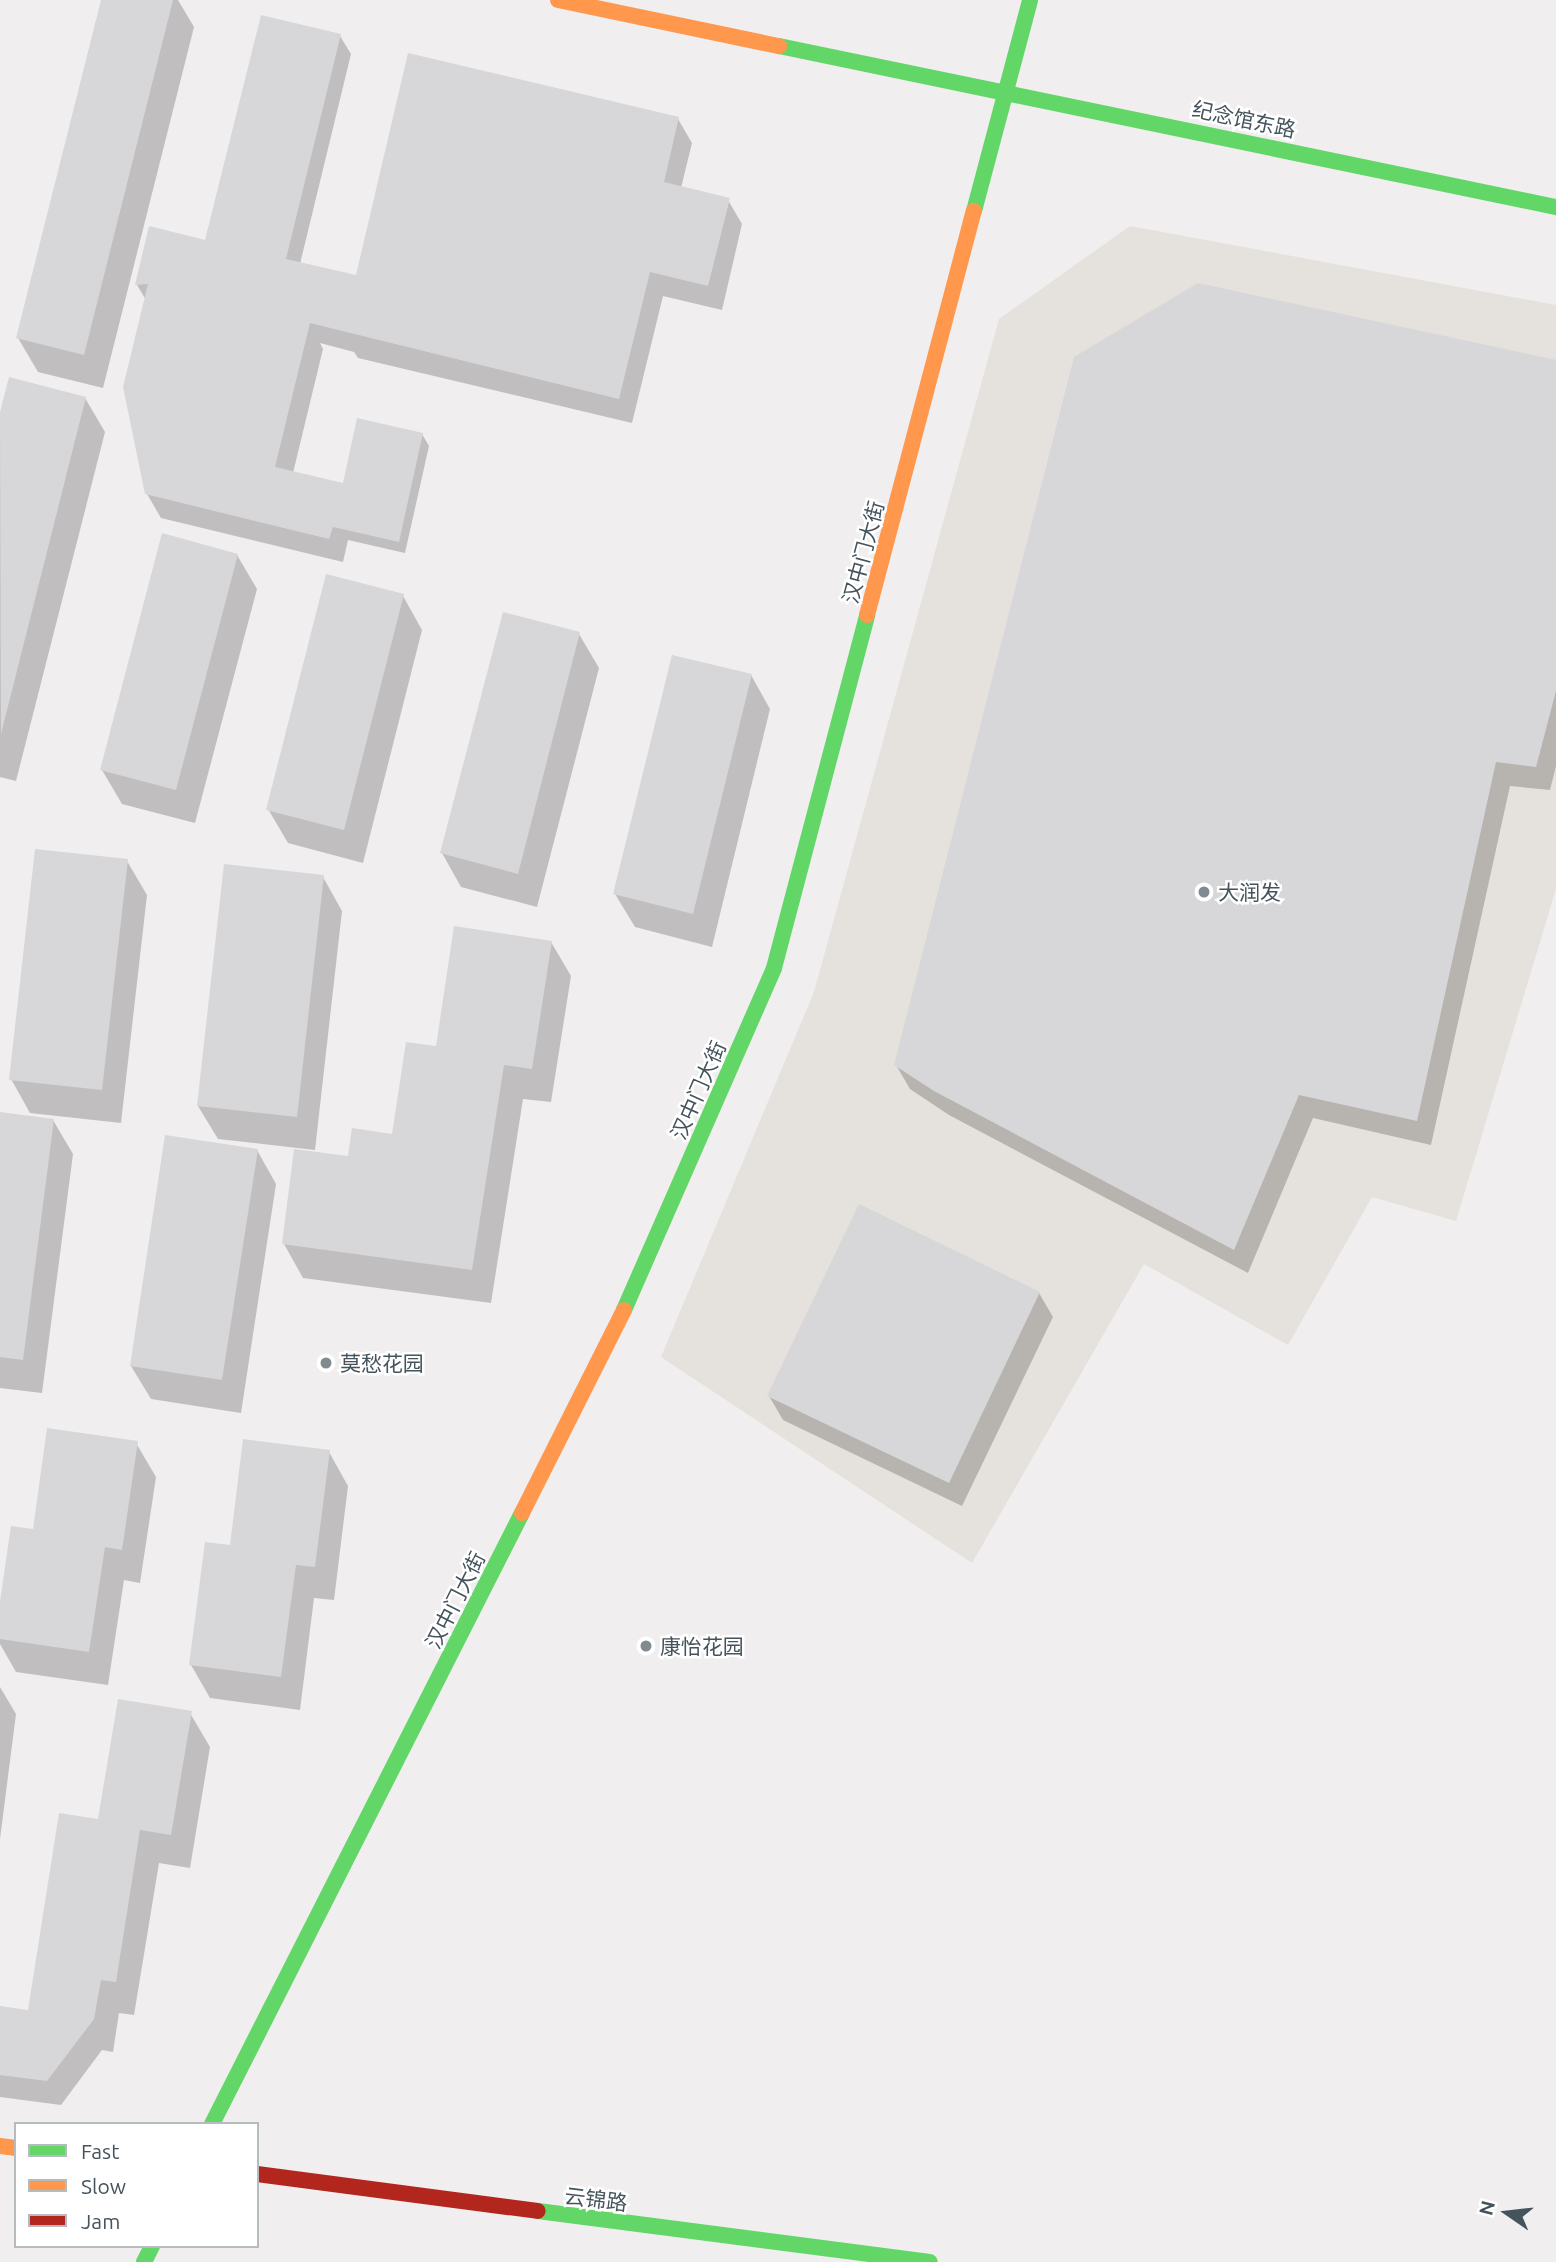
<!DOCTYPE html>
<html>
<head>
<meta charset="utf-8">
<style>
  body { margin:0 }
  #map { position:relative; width:1556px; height:2262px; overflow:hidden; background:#f0eeef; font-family:Ubuntu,"Noto Sans SC",sans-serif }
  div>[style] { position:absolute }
  .commercial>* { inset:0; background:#e5e1dc }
  .shadow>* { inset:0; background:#0003 }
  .building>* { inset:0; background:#d7d7d9 }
  .fast>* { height:16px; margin:-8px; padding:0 8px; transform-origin:8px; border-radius:8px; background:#63d668 }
  .slow>* { height:16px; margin:-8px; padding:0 8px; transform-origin:8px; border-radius:8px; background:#ff974d }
  .jam>* { height:16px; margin:-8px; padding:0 8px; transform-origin:8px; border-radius:8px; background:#b3261e }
  .dots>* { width:19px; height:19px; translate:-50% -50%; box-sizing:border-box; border:4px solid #fff; border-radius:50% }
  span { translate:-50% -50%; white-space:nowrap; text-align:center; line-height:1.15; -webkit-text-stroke:5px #fff; paint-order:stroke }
  .street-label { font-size:21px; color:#45545c }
  .poi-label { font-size:21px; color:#45545c }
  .left { translate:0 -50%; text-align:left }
  .legend { position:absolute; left:14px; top:2122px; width:245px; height:126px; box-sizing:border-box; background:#fff; border:2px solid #b5bbbe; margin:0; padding:9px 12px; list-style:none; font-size:21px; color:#45545c }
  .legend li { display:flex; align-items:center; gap:14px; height:35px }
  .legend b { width:35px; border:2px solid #b5bbbe }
  .north { position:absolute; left:1472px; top:2178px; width:70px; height:70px; -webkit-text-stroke:5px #fff; paint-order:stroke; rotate:284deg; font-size:19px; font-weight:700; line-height:28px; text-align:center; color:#45545c }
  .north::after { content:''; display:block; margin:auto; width:24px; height:32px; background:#45545c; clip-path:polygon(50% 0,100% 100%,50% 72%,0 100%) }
</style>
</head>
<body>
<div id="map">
  <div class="commercial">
    <i style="clip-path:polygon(1130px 226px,1556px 305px,1556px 889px,1456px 1221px,1372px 1197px,1288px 1345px,1144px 1264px,972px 1563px,661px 1357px,814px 992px,999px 319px)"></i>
  </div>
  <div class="shadow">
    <i style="clip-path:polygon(103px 0,178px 0,194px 27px,103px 388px,38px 372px,18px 338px)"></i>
    <i style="clip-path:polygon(340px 36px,351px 54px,300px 264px,357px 277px,678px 119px,692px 143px,681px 188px,728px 200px,742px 224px,722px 310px,663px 296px,632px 423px,358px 358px,354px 352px,320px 343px,323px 349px,293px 473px,343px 489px,422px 434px,429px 446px,405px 553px,348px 540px,343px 562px,161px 518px,147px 494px,146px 300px,137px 285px,151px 228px,206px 242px)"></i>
    <i style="clip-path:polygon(1556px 361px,1556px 766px,1550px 790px,1510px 786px,1431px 1145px,1313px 1118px,1248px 1273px,949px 1115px,910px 1089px,896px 1065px)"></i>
    <i style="clip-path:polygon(10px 380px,85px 398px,105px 432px,16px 781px,0 777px,0 419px)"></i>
    <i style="clip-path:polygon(237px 555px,257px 589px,195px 823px,122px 804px,102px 770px)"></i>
    <i style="clip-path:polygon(403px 596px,422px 630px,363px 863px,288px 843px,268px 809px)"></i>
    <i style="clip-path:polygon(579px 634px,599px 668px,537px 907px,461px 887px,442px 853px)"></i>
    <i style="clip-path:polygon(751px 675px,770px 709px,712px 947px,635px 927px,615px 894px)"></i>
    <i style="clip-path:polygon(127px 861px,147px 895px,121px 1123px,30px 1113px,11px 1079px)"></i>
    <i style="clip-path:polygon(323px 877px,342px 911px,315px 1150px,218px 1139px,198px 1106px)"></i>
    <i style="clip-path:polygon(551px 942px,571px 976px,551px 1102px,523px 1099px,491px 1303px,303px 1278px,284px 1244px,350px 1158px,393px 1136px,438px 1048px)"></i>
    <i style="clip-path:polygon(0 1114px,53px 1120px,73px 1154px,42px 1393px,0 1388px)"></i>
    <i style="clip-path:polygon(257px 1150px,276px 1184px,241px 1413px,151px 1399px,131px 1366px)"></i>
    <i style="clip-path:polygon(1039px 1293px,1053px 1317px,962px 1506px,783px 1420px,769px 1396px)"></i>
    <i style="clip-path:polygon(136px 1443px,156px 1477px,140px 1583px,124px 1580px,108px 1685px,16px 1672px,0 1644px,0 1614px,34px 1531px)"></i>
    <i style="clip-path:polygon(329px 1452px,348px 1486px,334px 1600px,314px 1598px,300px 1710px,210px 1698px,191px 1665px,231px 1547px)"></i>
    <i style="clip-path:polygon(0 1687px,16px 1714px,0 1839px)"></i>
    <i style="clip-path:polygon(190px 1713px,210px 1747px,190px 1868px,159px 1863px,134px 2015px,119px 2013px,113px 2052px,102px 2050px,61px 2105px,0 2097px,0 2009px,31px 2013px,99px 1821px)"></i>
  </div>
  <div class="building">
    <i style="clip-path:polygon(101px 0,173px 0,84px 355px,16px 338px)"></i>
    <i style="clip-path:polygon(261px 15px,341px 34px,286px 259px,356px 275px,408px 53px,679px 117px,664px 182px,730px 198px,708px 286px,650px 272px,619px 399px,310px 323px,275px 467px,343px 483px,357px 418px,423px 433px,399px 542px,333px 527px,329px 539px,145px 494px,123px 387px,148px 284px,135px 285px,149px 226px,205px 240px)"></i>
    <i style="clip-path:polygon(1198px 283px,1556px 360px,1556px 691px,1536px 767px,1496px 762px,1417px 1121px,1299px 1095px,1234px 1250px,934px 1091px,894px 1065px,1074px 357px)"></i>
    <i style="clip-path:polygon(9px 377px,86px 397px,1px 734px,0 412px)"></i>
    <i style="clip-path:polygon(162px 533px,238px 554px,176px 790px,100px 770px)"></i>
    <i style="clip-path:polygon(326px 574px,404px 594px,344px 830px,266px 810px)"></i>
    <i style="clip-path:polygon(503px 612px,580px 632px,518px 874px,440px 853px)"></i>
    <i style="clip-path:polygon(672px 655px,752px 674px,693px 914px,613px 894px)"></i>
    <i style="clip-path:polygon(35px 849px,128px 859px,102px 1090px,9px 1080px)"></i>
    <i style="clip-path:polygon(224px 864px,324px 875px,297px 1117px,197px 1106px)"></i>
    <i style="clip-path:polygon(454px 926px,552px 941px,532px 1069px,504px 1065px,472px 1270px,282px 1244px,294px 1149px,348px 1156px,352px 1128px,392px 1134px,406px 1042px,436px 1046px)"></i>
    <i style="clip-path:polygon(0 1112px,54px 1119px,23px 1360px,0 1357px)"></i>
    <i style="clip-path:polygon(165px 1135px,258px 1149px,222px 1380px,130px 1366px)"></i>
    <i style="clip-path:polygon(859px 1204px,1040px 1292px,949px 1483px,767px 1396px)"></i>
    <i style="clip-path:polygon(47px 1428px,138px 1441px,122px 1550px,105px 1547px,89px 1652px,0 1639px,0 1601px,11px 1526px,33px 1529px)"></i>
    <i style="clip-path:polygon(243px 1439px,330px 1450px,315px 1567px,296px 1565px,281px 1677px,189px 1665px,205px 1542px,230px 1545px)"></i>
    <i style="clip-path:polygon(118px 1699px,192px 1711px,171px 1835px,140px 1830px,116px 1982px,101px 1980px,94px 2019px,47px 2081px,0 2075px,0 2006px,28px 2010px,59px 1813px,98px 1819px)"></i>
  </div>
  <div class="fast">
    <i style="left:779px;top:46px;width:794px;rotate:11.71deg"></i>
    <i style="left:974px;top:211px;width:218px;rotate:-75.1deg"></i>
    <i style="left:624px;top:1310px;width:373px;rotate:-66.3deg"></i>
    <i style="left:774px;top:968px;width:365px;rotate:-75.2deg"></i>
    <i style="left:212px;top:2124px;width:685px;rotate:-63.1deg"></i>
    <i style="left:538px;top:2211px;width:395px;rotate:7.4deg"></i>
    <i style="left:144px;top:2262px;width:18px;rotate:-63deg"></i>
  </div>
  <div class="slow">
    <i style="left:558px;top:0;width:226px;rotate:11.8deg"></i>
    <i style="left:867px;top:615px;width:418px;rotate:-75.2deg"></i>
    <i style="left:522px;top:1513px;width:227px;rotate:-63.3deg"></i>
    <i style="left:0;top:2146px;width:16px;rotate:7deg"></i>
  </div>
  <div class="jam">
    <i style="left:257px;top:2174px;width:283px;rotate:7.5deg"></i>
  </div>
  <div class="dots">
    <i style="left:1204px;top:892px;background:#818a8f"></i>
    <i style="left:326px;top:1363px;background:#818a8f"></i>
    <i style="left:646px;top:1646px;background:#818a8f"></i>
  </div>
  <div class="street-label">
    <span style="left:1244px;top:119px;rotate:12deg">纪念馆东路</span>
    <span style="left:863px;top:552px;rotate:-75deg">汉中门大街</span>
    <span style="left:698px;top:1090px;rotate:-66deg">汉中门大街</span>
    <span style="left:455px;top:1600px;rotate:-63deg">汉中门大街</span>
    <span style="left:596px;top:2199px;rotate:7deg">云锦路</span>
  </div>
  <div class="poi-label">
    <span class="left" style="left:1218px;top:892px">大润发</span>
    <span class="left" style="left:340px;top:1363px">莫愁花园</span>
    <span class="left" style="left:660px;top:1646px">康怡花园</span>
  </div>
  <ul class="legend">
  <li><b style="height:9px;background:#63d668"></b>Fast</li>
  <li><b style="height:9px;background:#ff974d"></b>Slow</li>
  <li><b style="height:9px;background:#b3261e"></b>Jam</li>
  </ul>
  <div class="north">N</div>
</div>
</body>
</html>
